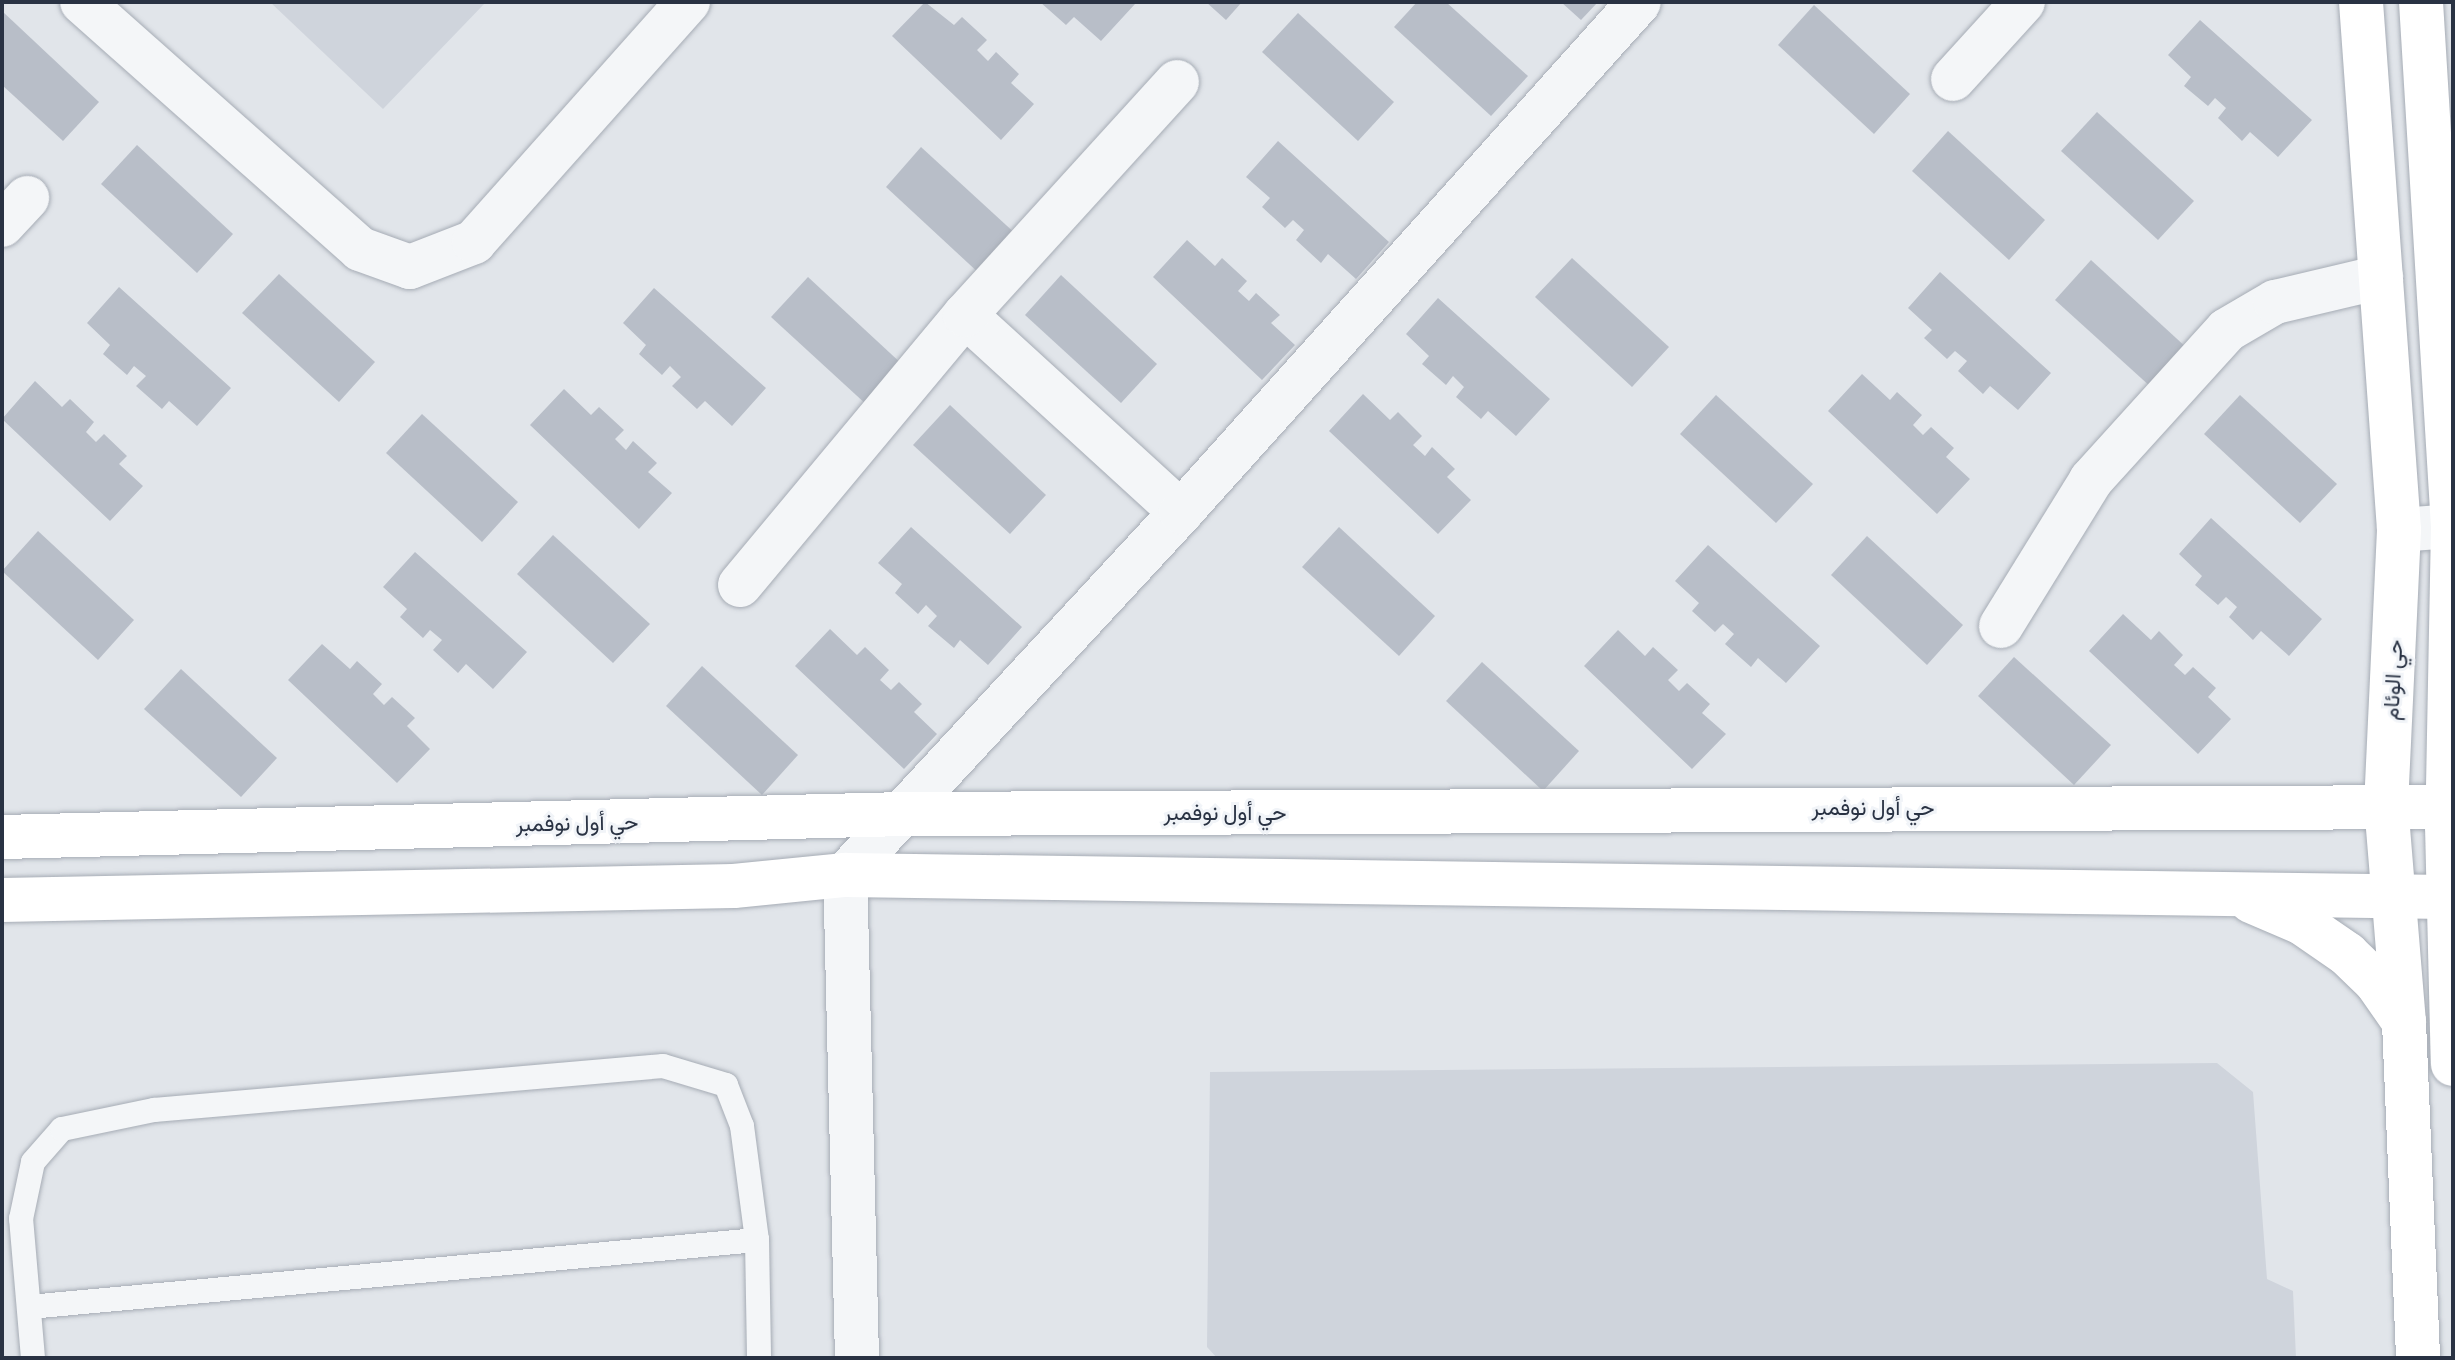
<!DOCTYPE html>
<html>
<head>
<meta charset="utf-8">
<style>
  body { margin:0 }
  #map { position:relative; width:2455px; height:1360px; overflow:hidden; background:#e1e5ea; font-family:Ubuntu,Vazirmatn,sans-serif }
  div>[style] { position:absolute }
  .built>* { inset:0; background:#cfd4dc }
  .building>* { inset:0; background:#b8bec8 }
  .roads { filter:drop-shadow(0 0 2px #a6acb5) drop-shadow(0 0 2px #a6acb5) }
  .lane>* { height:24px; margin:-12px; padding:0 12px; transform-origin:12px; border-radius:12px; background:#f4f6f8 }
  .street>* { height:44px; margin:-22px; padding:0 22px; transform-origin:22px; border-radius:22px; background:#f4f6f8 }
  .secondary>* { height:44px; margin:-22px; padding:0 22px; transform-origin:22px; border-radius:22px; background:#fff }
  span { translate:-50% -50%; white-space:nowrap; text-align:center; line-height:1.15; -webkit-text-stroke:6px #f1f4f8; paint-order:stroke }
  .street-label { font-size:22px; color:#293243 }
  .frame { position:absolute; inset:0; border:4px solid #293243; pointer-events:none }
</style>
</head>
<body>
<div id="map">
  <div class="built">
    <i style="clip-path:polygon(270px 2px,486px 2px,383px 109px)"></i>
    <i style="clip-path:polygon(2217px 1063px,2253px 1092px,2267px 1279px,2293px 1291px,2296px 1358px,1217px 1358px,1207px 1347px,1210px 1072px)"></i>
  </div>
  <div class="building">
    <i style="clip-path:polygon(925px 2px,954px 25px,962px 17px,987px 40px,977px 50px,988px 61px,996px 52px,1019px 74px,1011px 83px,1034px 104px,1001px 140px,892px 36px)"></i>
    <i style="clip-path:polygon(1040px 2px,1133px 2px,1135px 4px,1101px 41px,1074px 17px,1066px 25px)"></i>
    <i style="clip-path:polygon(1206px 2px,1242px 2px,1226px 20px)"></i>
    <i style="clip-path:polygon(1417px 2px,1446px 2px,1528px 76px,1491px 116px,1394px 27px)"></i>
    <i style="clip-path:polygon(1561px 2px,1598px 2px,1581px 20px)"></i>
    <i style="clip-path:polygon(1814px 5px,1910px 94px,1874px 134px,1778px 45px)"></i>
    <i style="clip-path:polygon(2px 11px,99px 102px,63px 141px,2px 85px)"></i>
    <i style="clip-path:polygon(1298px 13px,1394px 102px,1358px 141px,1262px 52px)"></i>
    <i style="clip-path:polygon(2200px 20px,2312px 120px,2278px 157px,2250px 132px,2242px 141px,2218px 118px,2226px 108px,2215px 98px,2208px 106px,2184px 86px,2191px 77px,2168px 55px)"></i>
    <i style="clip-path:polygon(2097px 112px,2194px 201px,2158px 240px,2061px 151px)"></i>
    <i style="clip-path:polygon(1948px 131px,2045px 220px,2009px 260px,1912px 171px)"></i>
    <i style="clip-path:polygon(1278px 141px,1389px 242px,1356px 279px,1328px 254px,1321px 263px,1296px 240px,1304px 230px,1293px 220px,1285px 228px,1262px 207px,1270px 198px,1246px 177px)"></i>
    <i style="clip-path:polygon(137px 145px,233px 234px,197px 273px,101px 184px)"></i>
    <i style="clip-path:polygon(921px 147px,1018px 236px,982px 276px,886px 187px)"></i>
    <i style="clip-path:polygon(1187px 240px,1215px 266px,1222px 258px,1247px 281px,1238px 291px,1249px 301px,1256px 293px,1280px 315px,1271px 323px,1295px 345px,1262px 380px,1153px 277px)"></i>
    <i style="clip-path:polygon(1572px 258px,1669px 347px,1632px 387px,1535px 297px)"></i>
    <i style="clip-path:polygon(2091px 260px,2188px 349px,2152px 388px,2055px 300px)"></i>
    <i style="clip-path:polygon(1940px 272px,2051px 373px,2018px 410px,1990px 386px,1983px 394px,1958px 371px,1967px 361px,1955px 351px,1947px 359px,1924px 338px,1932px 330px,1908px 308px)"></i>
    <i style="clip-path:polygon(279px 274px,375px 362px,339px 402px,242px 313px)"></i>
    <i style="clip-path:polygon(1061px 275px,1157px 364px,1121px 403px,1025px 315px)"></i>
    <i style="clip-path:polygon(808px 277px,904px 366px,868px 406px,771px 317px)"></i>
    <i style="clip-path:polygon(119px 287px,231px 388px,197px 426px,169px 401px,162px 409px,136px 386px,146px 376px,134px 366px,127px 375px,103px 354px,110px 345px,87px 323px)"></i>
    <i style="clip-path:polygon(654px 288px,766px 388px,732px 426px,705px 401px,697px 409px,672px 386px,681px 377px,670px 366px,662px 375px,639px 354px,646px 345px,623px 323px)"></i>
    <i style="clip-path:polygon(1438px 298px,1550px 399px,1516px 436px,1488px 411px,1481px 419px,1456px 397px,1464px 387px,1453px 376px,1446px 385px,1422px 364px,1429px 356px,1406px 334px)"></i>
    <i style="clip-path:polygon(1862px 374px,1890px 400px,1897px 392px,1922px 415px,1913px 425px,1923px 435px,1931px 427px,1954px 448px,1946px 457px,1970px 479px,1937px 514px,1828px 411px)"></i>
    <i style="clip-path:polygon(35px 381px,62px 407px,70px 399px,94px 422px,86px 432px,96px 442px,104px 434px,127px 456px,119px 464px,143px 486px,110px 521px,2px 419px)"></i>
    <i style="clip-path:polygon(564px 389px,591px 415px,599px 407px,624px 430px,615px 439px,626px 450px,633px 441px,657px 463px,648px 472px,672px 493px,639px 529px,530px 425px)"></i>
    <i style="clip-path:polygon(1363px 394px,1390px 420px,1398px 412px,1422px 436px,1413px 445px,1425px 456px,1432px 447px,1455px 469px,1447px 477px,1471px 500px,1438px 534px,1329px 431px)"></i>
    <i style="clip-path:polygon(1716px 395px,1813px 484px,1776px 523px,1680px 434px)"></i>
    <i style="clip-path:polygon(2240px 395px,2337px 484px,2300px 523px,2204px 434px)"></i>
    <i style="clip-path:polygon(950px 405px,1046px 495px,1010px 534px,913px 445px)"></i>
    <i style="clip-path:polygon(422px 414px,518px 502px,482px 542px,386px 453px)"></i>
    <i style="clip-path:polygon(2211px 518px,2322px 619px,2289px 656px,2261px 631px,2253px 640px,2229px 617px,2237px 607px,2226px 597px,2218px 605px,2195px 585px,2202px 576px,2179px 554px)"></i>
    <i style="clip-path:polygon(911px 527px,1022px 627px,988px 665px,960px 640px,954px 648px,928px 626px,937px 616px,926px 605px,918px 614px,895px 593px,902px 584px,878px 563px)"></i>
    <i style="clip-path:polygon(1339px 527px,1435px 616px,1399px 656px,1302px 567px)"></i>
    <i style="clip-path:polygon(38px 531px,134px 620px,98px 660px,2px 571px)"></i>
    <i style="clip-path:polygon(553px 535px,650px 624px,613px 663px,517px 574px)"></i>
    <i style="clip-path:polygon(1867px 536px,1963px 625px,1927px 665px,1831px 575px)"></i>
    <i style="clip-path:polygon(1708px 545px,1820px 646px,1786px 683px,1758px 658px,1751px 667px,1725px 644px,1734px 634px,1723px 624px,1715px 632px,1692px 611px,1699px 603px,1675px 581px)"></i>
    <i style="clip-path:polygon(415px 552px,527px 652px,493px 689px,466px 664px,458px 673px,433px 650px,442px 640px,430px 630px,423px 638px,400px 617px,407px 609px,383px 587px)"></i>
    <i style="clip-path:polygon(2123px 614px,2151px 640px,2159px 631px,2183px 655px,2174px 665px,2185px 675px,2193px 667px,2216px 688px,2208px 697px,2231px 719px,2198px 754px,2089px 651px)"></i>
    <i style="clip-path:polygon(830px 629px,857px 655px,865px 647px,889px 670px,880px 680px,891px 690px,899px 682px,922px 704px,914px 712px,937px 734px,904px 769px,795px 666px)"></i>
    <i style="clip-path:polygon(1618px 630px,1645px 656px,1653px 647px,1678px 670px,1668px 680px,1679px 691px,1687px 683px,1710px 704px,1702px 713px,1726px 734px,1692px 769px,1584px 666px)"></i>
    <i style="clip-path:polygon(322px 644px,350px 669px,357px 661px,382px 684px,373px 694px,384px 705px,392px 697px,415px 718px,407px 726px,430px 749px,397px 783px,288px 680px)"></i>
    <i style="clip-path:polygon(2014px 657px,2111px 745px,2074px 785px,1978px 696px)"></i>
    <i style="clip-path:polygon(1482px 662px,1579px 751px,1543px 791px,1446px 701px)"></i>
    <i style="clip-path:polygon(702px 666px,798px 755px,762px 795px,666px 706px)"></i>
    <i style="clip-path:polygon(181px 669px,277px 758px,241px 797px,144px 709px)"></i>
  </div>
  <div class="roads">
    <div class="lane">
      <i style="left:29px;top:1307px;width:731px;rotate:-5.26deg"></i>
      <i style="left:33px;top:1358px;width:140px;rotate:-94.9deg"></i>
      <i style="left:21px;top:1219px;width:58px;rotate:-78.1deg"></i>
      <i style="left:33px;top:1162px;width:44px;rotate:-48.7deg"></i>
      <i style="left:62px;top:1129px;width:94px;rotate:-11.7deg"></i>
      <i style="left:154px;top:1110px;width:511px;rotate:-4.94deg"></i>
      <i style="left:663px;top:1066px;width:66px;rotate:16.8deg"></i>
      <i style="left:726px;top:1085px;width:44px;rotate:68.7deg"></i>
      <i style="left:742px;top:1126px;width:115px;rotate:82.5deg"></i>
      <i style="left:757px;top:1240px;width:118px;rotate:89deg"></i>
    </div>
    <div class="street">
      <i style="left:82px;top:2px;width:372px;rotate:41.6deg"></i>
      <i style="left:360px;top:249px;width:53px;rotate:19.8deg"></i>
      <i style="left:410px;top:267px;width:69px;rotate:-21.3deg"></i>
      <i style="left:474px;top:242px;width:322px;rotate:-48.3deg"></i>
      <i style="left:1953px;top:79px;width:104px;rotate:-47.7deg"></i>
      <i style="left:2px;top:225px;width:37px;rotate:-47deg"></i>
      <i style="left:965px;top:315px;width:292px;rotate:42.4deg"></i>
      <i style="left:2399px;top:530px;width:54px;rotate:-4.2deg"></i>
      <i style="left:740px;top:585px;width:351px;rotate:-50.2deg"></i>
      <i style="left:965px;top:315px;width:315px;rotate:-47.7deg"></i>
      <i style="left:2001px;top:626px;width:172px;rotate:-58.3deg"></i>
      <i style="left:2091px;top:480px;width:202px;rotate:-47.8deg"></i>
      <i style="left:2227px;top:330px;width:56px;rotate:-30.3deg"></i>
      <i style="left:2275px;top:302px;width:109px;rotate:-13.3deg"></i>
      <i style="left:857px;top:1358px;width:483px;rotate:-91.4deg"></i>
      <i style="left:845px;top:875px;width:495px;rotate:-47.2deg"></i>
      <i style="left:1181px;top:512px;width:685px;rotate:-48.07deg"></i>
    </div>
    <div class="secondary">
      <i style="left:2361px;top:2px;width:529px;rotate:85.88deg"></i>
      <i style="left:2399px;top:530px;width:274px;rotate:92.7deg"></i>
      <i style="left:2386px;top:804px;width:219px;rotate:85.3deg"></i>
      <i style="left:2404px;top:1022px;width:336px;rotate:87.6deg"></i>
      <i style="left:2421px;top:2px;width:525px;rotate:86.51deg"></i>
      <i style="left:2453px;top:526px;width:300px;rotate:91.1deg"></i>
      <i style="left:2447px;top:826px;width:238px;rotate:88.6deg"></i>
      <i style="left:2px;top:837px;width:901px;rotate:-1.46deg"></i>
      <i style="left:903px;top:814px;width:1545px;rotate:-0.26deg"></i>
      <i style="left:2px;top:900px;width:732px;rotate:-1.1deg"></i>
      <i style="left:734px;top:886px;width:112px;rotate:-5.7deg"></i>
      <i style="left:845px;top:875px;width:1603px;rotate:0.79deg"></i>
      <i style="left:2251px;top:901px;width:56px;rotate:23.3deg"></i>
      <i style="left:2302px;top:923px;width:55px;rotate:34.6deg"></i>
      <i style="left:2347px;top:954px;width:40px;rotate:44deg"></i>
      <i style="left:2376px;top:982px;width:49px;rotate:55deg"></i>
    </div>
  </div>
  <div class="street-label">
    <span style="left:2392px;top:680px;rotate:-87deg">حي الوئام</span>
    <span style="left:1873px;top:807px">حي أول نوفمبر</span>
    <span style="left:1225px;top:812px">حي أول نوفمبر</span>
    <span style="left:577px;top:822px;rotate:-1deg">حي أول نوفمبر</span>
  </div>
  <div class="frame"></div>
</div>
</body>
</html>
